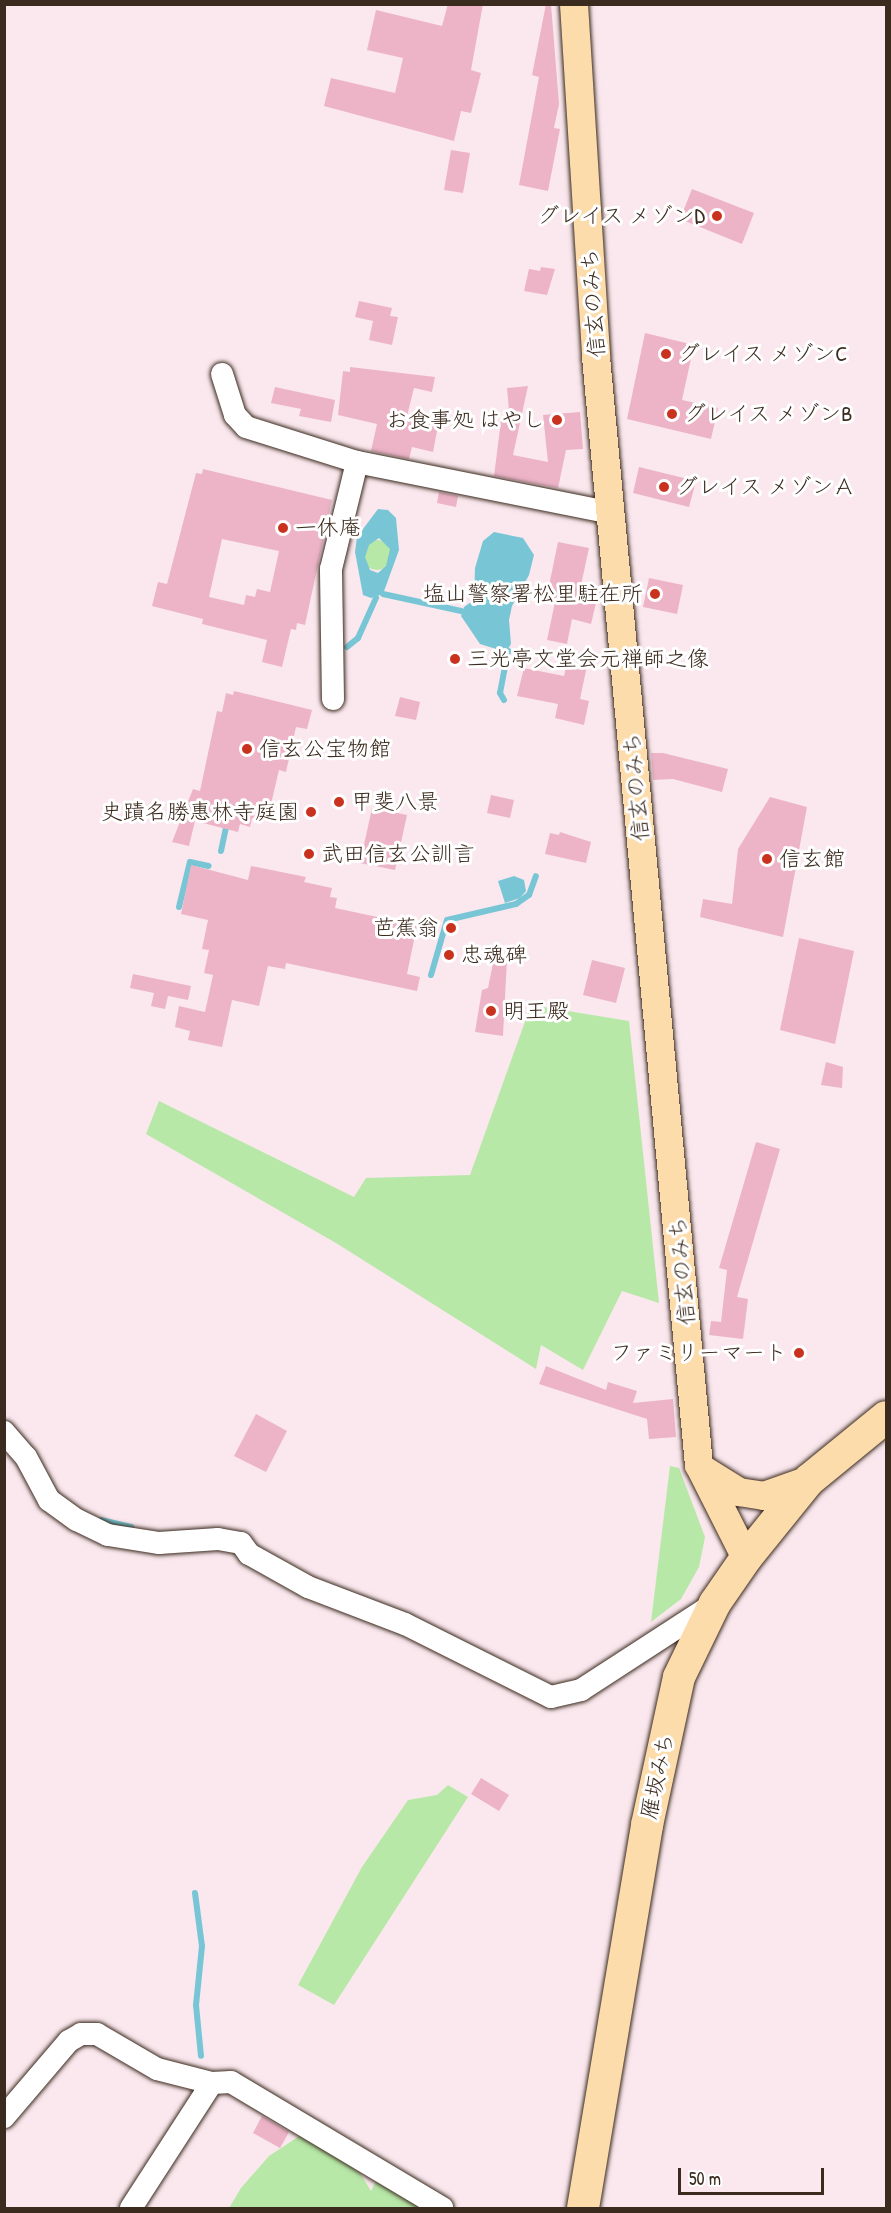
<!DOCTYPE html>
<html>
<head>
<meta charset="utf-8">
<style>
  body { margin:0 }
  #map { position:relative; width:891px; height:2213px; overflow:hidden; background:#fae8ee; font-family:"Patrick Hand","Klee One",sans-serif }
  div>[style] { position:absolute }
  .green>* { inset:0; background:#b7e8a7 }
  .round { border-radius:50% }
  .water>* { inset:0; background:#78c6d5 }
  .stream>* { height:6px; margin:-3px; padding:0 3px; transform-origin:3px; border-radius:3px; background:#78c6d5 }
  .building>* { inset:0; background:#edb4c8 }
  .roads { filter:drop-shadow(0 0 2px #3b2a1e) drop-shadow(0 0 2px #3b2a1e) }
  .minor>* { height:22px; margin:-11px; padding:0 11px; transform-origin:11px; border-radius:11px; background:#fff }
  .major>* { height:28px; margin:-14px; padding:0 14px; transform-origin:14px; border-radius:14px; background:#fddcac }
  .highway>* { height:32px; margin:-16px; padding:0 16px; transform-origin:16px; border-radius:16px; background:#fddcac }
  .dots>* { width:16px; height:16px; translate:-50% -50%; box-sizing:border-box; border:3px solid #fff; border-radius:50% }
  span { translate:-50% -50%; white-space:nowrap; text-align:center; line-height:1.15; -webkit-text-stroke:6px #fff; paint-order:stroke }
  .poi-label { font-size:22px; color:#3b2a1e }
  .right { translate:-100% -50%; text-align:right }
  .left { translate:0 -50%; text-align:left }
  .street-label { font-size:22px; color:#3b2a1e }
  .frame { position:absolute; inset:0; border:6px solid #3b2a1e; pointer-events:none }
  .scale { position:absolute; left:678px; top:2168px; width:146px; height:27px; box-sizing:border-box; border:3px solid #3b2a1e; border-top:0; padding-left:8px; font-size:18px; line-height:21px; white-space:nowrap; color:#3b2a1e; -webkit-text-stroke:4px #fff; paint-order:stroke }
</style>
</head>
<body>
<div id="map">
  <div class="green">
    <i class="round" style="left:362px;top:540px;width:30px;height:30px"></i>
    <i style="clip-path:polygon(531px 1005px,629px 1021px,659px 1303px,622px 1291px,583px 1370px,541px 1345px,536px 1369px,336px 1243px,146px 1134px,159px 1101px,354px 1197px,366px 1178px,470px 1175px)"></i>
    <i style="clip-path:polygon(670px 1466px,679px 1468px,705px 1537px,699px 1567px,681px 1599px,651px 1622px)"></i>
    <i style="clip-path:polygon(448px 1785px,468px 1797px,334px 2005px,298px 1985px,362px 1867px,408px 1800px,437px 1795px)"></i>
    <i style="clip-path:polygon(304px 2133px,360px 2173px,371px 2191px,376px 2181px,422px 2208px,229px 2208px,241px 2188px,269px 2156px)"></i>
  </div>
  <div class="water">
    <i style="clip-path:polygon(evenodd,378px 509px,388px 510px,396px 518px,399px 550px,383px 594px,371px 598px,363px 595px,355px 552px,357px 537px,378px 509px,379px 538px,390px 549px,386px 566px,378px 573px,370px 570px,365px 557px,369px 545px,379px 538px)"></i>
    <i style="clip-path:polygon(494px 532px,523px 538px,534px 555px,529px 575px,512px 606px,509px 620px,511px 644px,506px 652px,480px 644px,461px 616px,464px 607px,474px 600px,475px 568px,483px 541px)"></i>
    <i style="clip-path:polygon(514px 876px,524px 880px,526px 891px,520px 898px,505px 903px,498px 881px)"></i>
  </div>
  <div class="stream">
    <i style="left:383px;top:594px;width:80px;rotate:12.3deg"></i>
    <i style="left:347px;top:647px;width:14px;rotate:-39deg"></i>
    <i style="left:358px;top:638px;width:44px;rotate:-65.8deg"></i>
    <i style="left:504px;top:700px;width:8px;rotate:-120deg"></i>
    <i style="left:500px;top:693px;width:43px;rotate:-79.2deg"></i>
    <i style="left:221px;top:851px;width:30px;rotate:-78deg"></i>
    <i style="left:179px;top:907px;width:46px;rotate:-76.3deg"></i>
    <i style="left:190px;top:862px;width:19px;rotate:12deg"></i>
    <i style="left:431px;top:975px;width:57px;rotate:-73.8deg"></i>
    <i style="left:447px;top:920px;width:71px;rotate:-13.1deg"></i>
    <i style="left:516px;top:904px;width:16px;rotate:-35deg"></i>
    <i style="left:529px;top:895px;width:20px;rotate:-70deg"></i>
    <i style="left:101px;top:1520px;width:31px;rotate:13deg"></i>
    <i style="left:195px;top:1893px;width:53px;rotate:82.5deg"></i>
    <i style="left:202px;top:1946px;width:59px;rotate:95.8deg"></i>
    <i style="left:196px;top:2005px;width:51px;rotate:84.4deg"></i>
  </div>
  <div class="building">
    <i style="clip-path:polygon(448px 4px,483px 4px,471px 70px,481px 73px,471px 113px,461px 111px,454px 141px,324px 106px,331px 78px,395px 93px,403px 58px,367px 50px,376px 10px,442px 26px)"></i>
    <i style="clip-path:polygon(546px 4px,551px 4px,559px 104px,554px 128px,560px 129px,548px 191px,519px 185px,539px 77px,532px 75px)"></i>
    <i style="clip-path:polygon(451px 150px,470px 153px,463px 193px,444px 190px)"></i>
    <i style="clip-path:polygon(692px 189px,754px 213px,742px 244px,680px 219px)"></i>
    <i style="clip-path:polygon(541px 267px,555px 269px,547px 295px,524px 291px,529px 269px,540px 271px)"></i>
    <i style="clip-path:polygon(359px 301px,392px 308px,390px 316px,398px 317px,392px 345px,369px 340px,373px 321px,355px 317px)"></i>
    <i style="clip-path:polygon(645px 333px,694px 345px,682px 400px,718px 408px,711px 439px,627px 419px)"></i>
    <i style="clip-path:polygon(350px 367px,435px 377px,432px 392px,414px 388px,406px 420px,438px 426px,433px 452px,412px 447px,409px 459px,371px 451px,377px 424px,338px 415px,343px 371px,350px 372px)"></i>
    <i style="clip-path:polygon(528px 386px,513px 455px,548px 462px,543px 415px,580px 412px,583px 449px,566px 450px,558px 488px,494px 476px,501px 421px,510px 423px,507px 388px)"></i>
    <i style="clip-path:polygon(275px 387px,335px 400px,331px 422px,299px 416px,301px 409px,271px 403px)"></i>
    <i style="clip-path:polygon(639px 467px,696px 481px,689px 507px,633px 493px)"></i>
    <i style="clip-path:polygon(evenodd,203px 469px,332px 500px,305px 625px,297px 623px,296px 630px,291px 629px,282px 667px,262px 662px,267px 640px,202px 624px,203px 619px,152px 606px,158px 582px,167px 584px,196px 473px,202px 474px,203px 469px,222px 539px,279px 551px,270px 592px,257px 589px,255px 597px,246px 595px,244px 605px,209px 597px,222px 539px)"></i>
    <i style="clip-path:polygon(439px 492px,458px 496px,456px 507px,437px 503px)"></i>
    <i style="clip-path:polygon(558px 542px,589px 548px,578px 599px,596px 603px,591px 624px,572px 619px,567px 644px,547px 640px,555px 602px,546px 600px)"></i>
    <i style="clip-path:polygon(649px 578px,683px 585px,677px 614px,643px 607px)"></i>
    <i style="clip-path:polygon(567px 662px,587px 666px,580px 699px,589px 701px,584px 725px,555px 718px,558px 704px,517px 696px,524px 668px,564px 676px)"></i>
    <i style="clip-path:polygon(234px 691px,312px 710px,307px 729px,296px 727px,286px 772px,279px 770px,267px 821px,252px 818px,250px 827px,240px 824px,238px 832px,195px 821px,189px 846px,172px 842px,193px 789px,200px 791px,217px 711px,222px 712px,226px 693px,233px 695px)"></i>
    <i style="clip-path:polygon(400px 697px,420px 702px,416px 720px,395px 716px)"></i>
    <i style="clip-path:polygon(651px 753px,663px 753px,728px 769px,722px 792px,673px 779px,653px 780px)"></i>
    <i style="clip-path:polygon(491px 795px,514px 800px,510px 818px,487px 813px)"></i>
    <i style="clip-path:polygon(770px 797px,807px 807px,783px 937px,700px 917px,703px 899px,732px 904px,738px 849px)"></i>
    <i style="clip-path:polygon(372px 808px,407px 815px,395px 870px,360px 863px)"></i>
    <i style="clip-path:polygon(560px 832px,591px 842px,586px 863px,545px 854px,550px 833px,559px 835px)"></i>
    <i style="clip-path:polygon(191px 865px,248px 880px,251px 866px,306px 877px,304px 882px,332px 888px,330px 897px,337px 898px,335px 908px,401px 922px,402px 918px,418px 921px,407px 974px,420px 977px,417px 991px,286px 963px,285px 969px,268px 966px,259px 1006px,232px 1000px,222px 1047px,188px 1040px,190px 1031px,175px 1027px,179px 1006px,205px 1012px,213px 975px,204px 973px,209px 950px,202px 949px,208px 920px,181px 914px)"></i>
    <i style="clip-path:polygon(799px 938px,854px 951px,835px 1044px,780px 1030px)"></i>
    <i style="clip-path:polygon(494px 958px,507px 960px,503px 1036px,475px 1032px,482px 990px,488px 988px)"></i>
    <i style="clip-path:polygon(592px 960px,625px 968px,616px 1003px,583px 995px)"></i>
    <i style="clip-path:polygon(133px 974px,191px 986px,188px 1000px,168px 996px,165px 1009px,151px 1006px,154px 993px,130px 988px)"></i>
    <i style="clip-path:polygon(826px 1062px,843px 1067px,842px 1088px,821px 1085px)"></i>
    <i style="clip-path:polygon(756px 1142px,780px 1149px,737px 1297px,748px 1299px,743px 1339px,709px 1335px,711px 1321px,721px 1322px,727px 1270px,719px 1268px)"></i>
    <i style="clip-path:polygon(546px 1366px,606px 1390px,608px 1382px,637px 1391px,633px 1403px,673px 1399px,676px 1437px,649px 1439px,647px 1419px,539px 1384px)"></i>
    <i style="clip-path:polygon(256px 1414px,287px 1431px,266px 1472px,234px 1456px)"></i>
    <i style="clip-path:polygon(481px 1778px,509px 1795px,499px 1811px,471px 1794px)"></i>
    <i style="clip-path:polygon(262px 2116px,289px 2132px,280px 2148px,253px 2133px)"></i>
  </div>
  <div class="roads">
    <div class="minor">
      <i style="left:222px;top:374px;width:43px;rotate:72.4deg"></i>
      <i style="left:235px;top:415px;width:16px;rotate:47deg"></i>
      <i style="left:246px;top:427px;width:116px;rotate:17.5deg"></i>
      <i style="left:357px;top:462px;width:260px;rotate:11.3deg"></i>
      <i style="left:333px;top:699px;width:130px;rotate:-90.9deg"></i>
      <i style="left:331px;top:569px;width:110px;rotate:-76.3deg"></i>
      <i style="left:4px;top:1432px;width:33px;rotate:49deg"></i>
      <i style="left:26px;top:1457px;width:49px;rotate:61.9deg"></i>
      <i style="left:49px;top:1500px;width:34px;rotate:36deg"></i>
      <i style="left:77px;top:1520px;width:34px;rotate:26deg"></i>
      <i style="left:108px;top:1535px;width:52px;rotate:8.9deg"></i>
      <i style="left:159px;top:1543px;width:59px;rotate:-3.9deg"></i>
      <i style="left:218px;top:1539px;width:23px;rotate:10deg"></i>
      <i style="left:241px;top:1543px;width:14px;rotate:54deg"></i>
      <i style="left:249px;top:1554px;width:68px;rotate:29.2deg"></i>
      <i style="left:308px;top:1587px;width:104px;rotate:20.9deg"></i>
      <i style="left:405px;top:1624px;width:163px;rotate:26.6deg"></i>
      <i style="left:551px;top:1697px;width:31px;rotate:-13deg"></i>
      <i style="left:581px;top:1690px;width:160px;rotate:-33deg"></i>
      <i style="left:4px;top:2117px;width:100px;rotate:-49.5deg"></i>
      <i style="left:69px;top:2041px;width:14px;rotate:-30deg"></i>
      <i style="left:81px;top:2034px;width:16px"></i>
      <i style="left:97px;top:2034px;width:69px;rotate:30.3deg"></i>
      <i style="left:157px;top:2069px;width:57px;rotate:14.3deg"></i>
      <i style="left:212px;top:2083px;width:19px;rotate:-3deg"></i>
      <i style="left:231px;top:2082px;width:246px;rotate:30.8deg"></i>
      <i style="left:131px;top:2208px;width:149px;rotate:-57.1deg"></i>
    </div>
    <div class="major">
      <i style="left:574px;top:4px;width:354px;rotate:86.4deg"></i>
      <i style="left:596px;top:357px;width:1113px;rotate:84.69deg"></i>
      <i style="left:699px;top:1465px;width:104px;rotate:63.2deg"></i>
      <i style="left:702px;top:1469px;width:44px;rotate:31.9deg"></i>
      <i style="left:739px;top:1492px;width:25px;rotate:9deg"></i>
      <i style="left:764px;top:1496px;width:48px;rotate:-19.6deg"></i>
    </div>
    <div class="highway">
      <i style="left:583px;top:2208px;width:388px;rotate:-80.5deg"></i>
      <i style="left:647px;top:1825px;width:151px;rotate:-77.8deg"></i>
      <i style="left:679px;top:1677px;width:82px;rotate:-64.1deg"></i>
      <i style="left:715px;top:1603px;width:55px;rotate:-55.4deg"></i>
      <i style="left:746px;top:1558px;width:100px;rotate:-51.1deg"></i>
      <i style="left:809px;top:1480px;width:99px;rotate:-39.3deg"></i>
    </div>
  </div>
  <div class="dots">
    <i style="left:717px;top:216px;background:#c8321e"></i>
    <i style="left:666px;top:354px;background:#c8321e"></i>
    <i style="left:672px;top:414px;background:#c8321e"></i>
    <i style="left:557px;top:420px;background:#c8321e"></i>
    <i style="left:664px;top:487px;background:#c8321e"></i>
    <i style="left:283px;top:528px;background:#c8321e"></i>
    <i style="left:655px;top:594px;background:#c8321e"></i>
    <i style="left:455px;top:659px;background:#c8321e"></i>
    <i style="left:247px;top:749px;background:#c8321e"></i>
    <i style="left:339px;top:802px;background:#c8321e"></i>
    <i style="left:311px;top:812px;background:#c8321e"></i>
    <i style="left:309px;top:854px;background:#c8321e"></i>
    <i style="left:767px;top:859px;background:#c8321e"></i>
    <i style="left:451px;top:928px;background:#c8321e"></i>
    <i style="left:449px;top:955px;background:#c8321e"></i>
    <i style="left:491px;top:1011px;background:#c8321e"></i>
    <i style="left:799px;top:1353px;background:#c8321e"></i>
  </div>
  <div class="poi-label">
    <span class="right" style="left:705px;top:216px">グレイス メゾンD</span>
    <span class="left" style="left:678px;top:354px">グレイス メゾンC</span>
    <span class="left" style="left:684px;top:414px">グレイス メゾンB</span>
    <span class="right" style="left:545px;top:420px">お食事処 はやし</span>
    <span class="left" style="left:676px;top:487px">グレイス メゾンＡ</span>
    <span class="left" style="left:295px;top:528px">一休庵</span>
    <span class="right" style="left:643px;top:594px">塩山警察署松里駐在所</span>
    <span class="left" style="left:467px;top:659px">三光亭文堂会元禅師之像</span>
    <span class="left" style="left:259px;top:749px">信玄公宝物館</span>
    <span class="left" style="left:351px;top:802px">甲斐八景</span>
    <span class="right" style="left:299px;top:812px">史蹟名勝惠林寺庭園</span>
    <span class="left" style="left:321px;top:854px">武田信玄公訓言</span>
    <span class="left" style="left:779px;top:859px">信玄館</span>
    <span class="right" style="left:439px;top:928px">芭蕉翁</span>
    <span class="left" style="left:461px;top:955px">忠魂碑</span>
    <span class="left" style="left:503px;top:1011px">明王殿</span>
    <span class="right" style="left:787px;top:1353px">ファミリーマート</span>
  </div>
  <div class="street-label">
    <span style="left:593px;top:303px;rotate:-94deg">信玄のみち</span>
    <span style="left:636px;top:787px;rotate:-95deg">信玄のみち</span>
    <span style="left:682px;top:1271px;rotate:-95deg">信玄のみち</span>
    <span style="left:657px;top:1776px;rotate:-78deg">雁坂みち</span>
  </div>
  <div class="frame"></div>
  <div class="scale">50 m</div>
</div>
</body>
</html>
